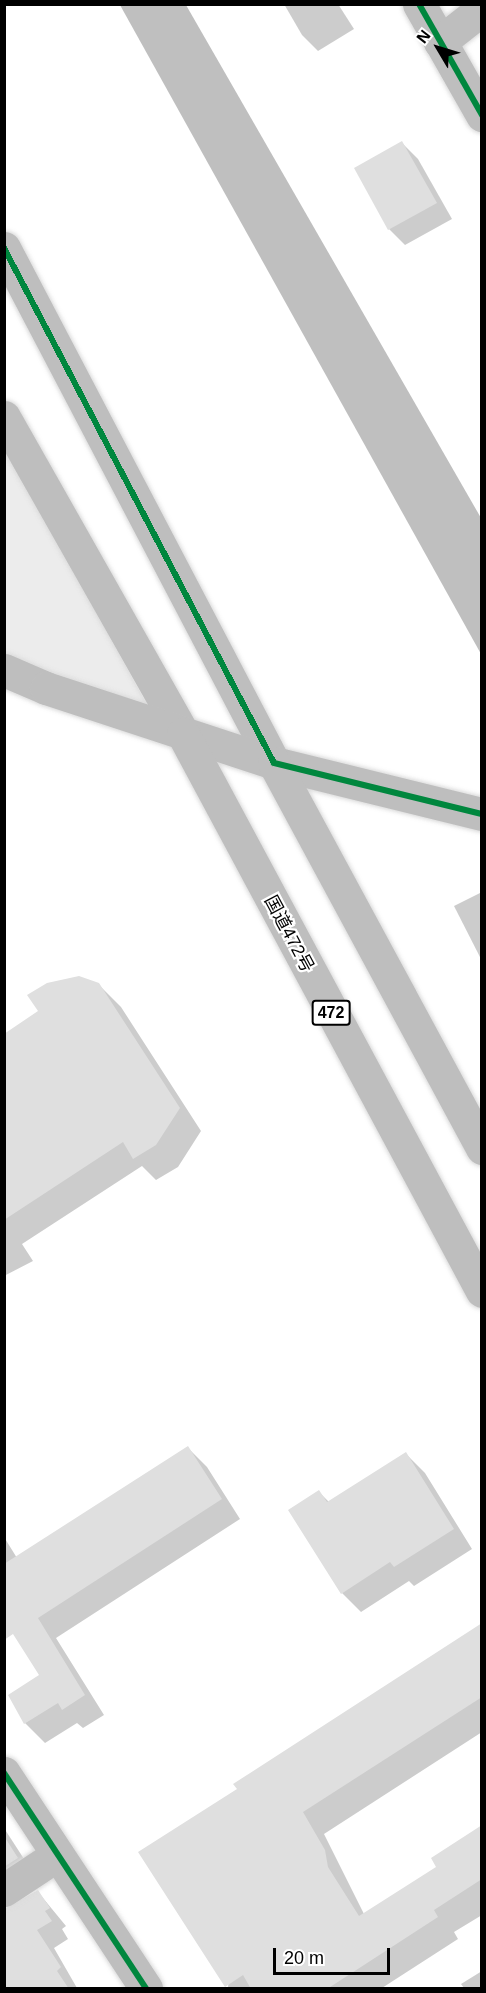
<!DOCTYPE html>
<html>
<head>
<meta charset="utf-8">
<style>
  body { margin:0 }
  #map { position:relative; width:486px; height:1993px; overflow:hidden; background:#fff; font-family:Helvetica,"Noto Sans JP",sans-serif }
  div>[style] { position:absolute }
  .green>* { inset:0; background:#ececec }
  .water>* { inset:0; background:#bfbfbf }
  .shadow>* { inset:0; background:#0003 }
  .building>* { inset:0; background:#dfdfdf }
  .roads { filter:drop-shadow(0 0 2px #dbdbdb) drop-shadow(0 0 2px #dbdbdb) }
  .minor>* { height:33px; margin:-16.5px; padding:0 16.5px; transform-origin:16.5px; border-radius:16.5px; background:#bebebe }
  .highway>* { height:33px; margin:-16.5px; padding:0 16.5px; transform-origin:16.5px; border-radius:16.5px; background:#bebebe }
  .cycleway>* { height:6px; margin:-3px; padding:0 3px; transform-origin:3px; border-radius:3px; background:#00873e }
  span { translate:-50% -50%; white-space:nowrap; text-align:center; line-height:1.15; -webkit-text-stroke:4.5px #fff; paint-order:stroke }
  .shield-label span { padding:2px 4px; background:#fff; border:2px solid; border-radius:4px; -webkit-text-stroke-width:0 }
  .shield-label { font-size:16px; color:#000; font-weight:700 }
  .street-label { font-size:18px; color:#000 }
  .frame { position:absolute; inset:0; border:6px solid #000; pointer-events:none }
  .north { position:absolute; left:408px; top:18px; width:60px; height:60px; -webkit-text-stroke:4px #fff; paint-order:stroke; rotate:308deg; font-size:16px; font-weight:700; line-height:24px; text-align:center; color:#000 }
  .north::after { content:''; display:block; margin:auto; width:21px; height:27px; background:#000; clip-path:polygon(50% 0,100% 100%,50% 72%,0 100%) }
  .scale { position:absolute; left:273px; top:1948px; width:117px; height:27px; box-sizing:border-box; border:3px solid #000; border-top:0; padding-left:8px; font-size:18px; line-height:21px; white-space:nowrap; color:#000; -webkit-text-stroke:4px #fff; paint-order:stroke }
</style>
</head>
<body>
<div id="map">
  <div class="green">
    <i style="clip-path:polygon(5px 447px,156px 721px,5px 660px)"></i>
  </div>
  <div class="water">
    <i style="clip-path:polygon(120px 5px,186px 5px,481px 518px,481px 654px)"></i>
  </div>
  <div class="shadow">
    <i style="clip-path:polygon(284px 4px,338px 4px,354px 29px,318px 51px,302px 35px)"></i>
    <i style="clip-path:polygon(402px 143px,418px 159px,452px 219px,405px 245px,389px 229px,356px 168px)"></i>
    <i style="clip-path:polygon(482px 892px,482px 961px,454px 906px)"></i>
    <i style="clip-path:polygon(98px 984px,121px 1007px,201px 1131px,178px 1167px,156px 1180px,142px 1166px,22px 1244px,33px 1261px,4px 1276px,4px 1035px)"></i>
    <i style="clip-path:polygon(188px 1448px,207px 1467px,240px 1519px,56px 1638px,104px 1715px,83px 1728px,77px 1723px,45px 1743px,25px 1723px,10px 1695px,41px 1676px,4px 1619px,4px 1537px,17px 1558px)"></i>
    <i style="clip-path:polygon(406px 1454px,425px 1473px,472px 1549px,414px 1586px,409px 1581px,361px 1612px,342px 1593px,319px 1492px,329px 1502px)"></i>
    <i style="clip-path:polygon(482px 1625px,482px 1732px,324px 1834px,364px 1914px,438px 1867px,482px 1827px,482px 1915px,454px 1932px,458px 1939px,382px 1988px,228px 1988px,239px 1789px)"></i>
    <i style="clip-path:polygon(4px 1828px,35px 1876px,4px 1898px)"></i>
    <i style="clip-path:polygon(38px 1892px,66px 1926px,62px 1929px,68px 1939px,54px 1948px,77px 1988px,4px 1988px)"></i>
    <i style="clip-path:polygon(482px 1971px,482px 1988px,464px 1988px,461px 1984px)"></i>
  </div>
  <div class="building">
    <i style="clip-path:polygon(402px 141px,437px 203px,388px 230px,354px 168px)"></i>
    <i style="clip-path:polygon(79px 976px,99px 983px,180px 1108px,156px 1145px,133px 1159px,123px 1142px,4px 1220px,4px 1034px,38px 1011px,27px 995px,47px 983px)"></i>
    <i style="clip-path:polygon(188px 1446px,222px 1499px,38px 1618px,85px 1695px,62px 1710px,58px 1703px,24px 1724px,8px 1695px,39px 1675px,13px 1634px,4px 1640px,4px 1564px)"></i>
    <i style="clip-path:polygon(406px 1452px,454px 1529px,394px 1567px,390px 1562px,341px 1594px,288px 1510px,319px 1490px,327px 1502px)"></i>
    <i style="clip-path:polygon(482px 1623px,482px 1697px,303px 1812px,325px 1850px,328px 1867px,359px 1916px,436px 1867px,431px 1858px,482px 1825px,482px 1879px,434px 1910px,438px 1917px,327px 1989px,251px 1989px,243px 1975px,225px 1987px,138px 1852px,237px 1789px,233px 1784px)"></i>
    <i style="clip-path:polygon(4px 1836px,18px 1858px,4px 1867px)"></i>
    <i style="clip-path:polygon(38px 1890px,50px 1908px,45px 1911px,52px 1921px,37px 1930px,61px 1967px,57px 1971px,69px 1989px,4px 1989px,4px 1909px)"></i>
  </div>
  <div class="roads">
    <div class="minor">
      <i style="left:419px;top:4px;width:128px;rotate:60.4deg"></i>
      <i style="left:440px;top:42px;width:53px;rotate:-38.2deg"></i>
      <i style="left:4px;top:248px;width:581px;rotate:62.33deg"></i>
      <i style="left:274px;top:763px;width:214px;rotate:13.8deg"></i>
      <i style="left:4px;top:417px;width:364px;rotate:60.5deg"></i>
      <i style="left:4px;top:1773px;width:258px;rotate:56.6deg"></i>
      <i style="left:4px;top:1890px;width:64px;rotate:-33.4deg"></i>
    </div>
    <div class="highway">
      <i style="left:4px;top:670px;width:46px;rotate:23.2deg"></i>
      <i style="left:46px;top:688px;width:240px;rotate:18.2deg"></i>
      <i style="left:274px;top:763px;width:438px;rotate:61.6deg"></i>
      <i style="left:183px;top:734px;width:632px;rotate:61.77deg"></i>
    </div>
  </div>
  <div class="cycleway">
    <i style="left:419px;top:4px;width:128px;rotate:60.4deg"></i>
    <i style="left:4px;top:248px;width:581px;rotate:62.33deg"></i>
    <i style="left:274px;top:763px;width:214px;rotate:13.8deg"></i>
    <i style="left:4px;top:1773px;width:258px;rotate:56.6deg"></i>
  </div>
  <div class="shield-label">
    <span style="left:331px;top:1013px">472</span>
  </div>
  <div class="street-label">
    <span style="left:289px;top:934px;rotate:62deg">国道472号</span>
  </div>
  <div class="frame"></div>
  <div class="north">N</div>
  <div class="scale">20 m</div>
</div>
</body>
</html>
